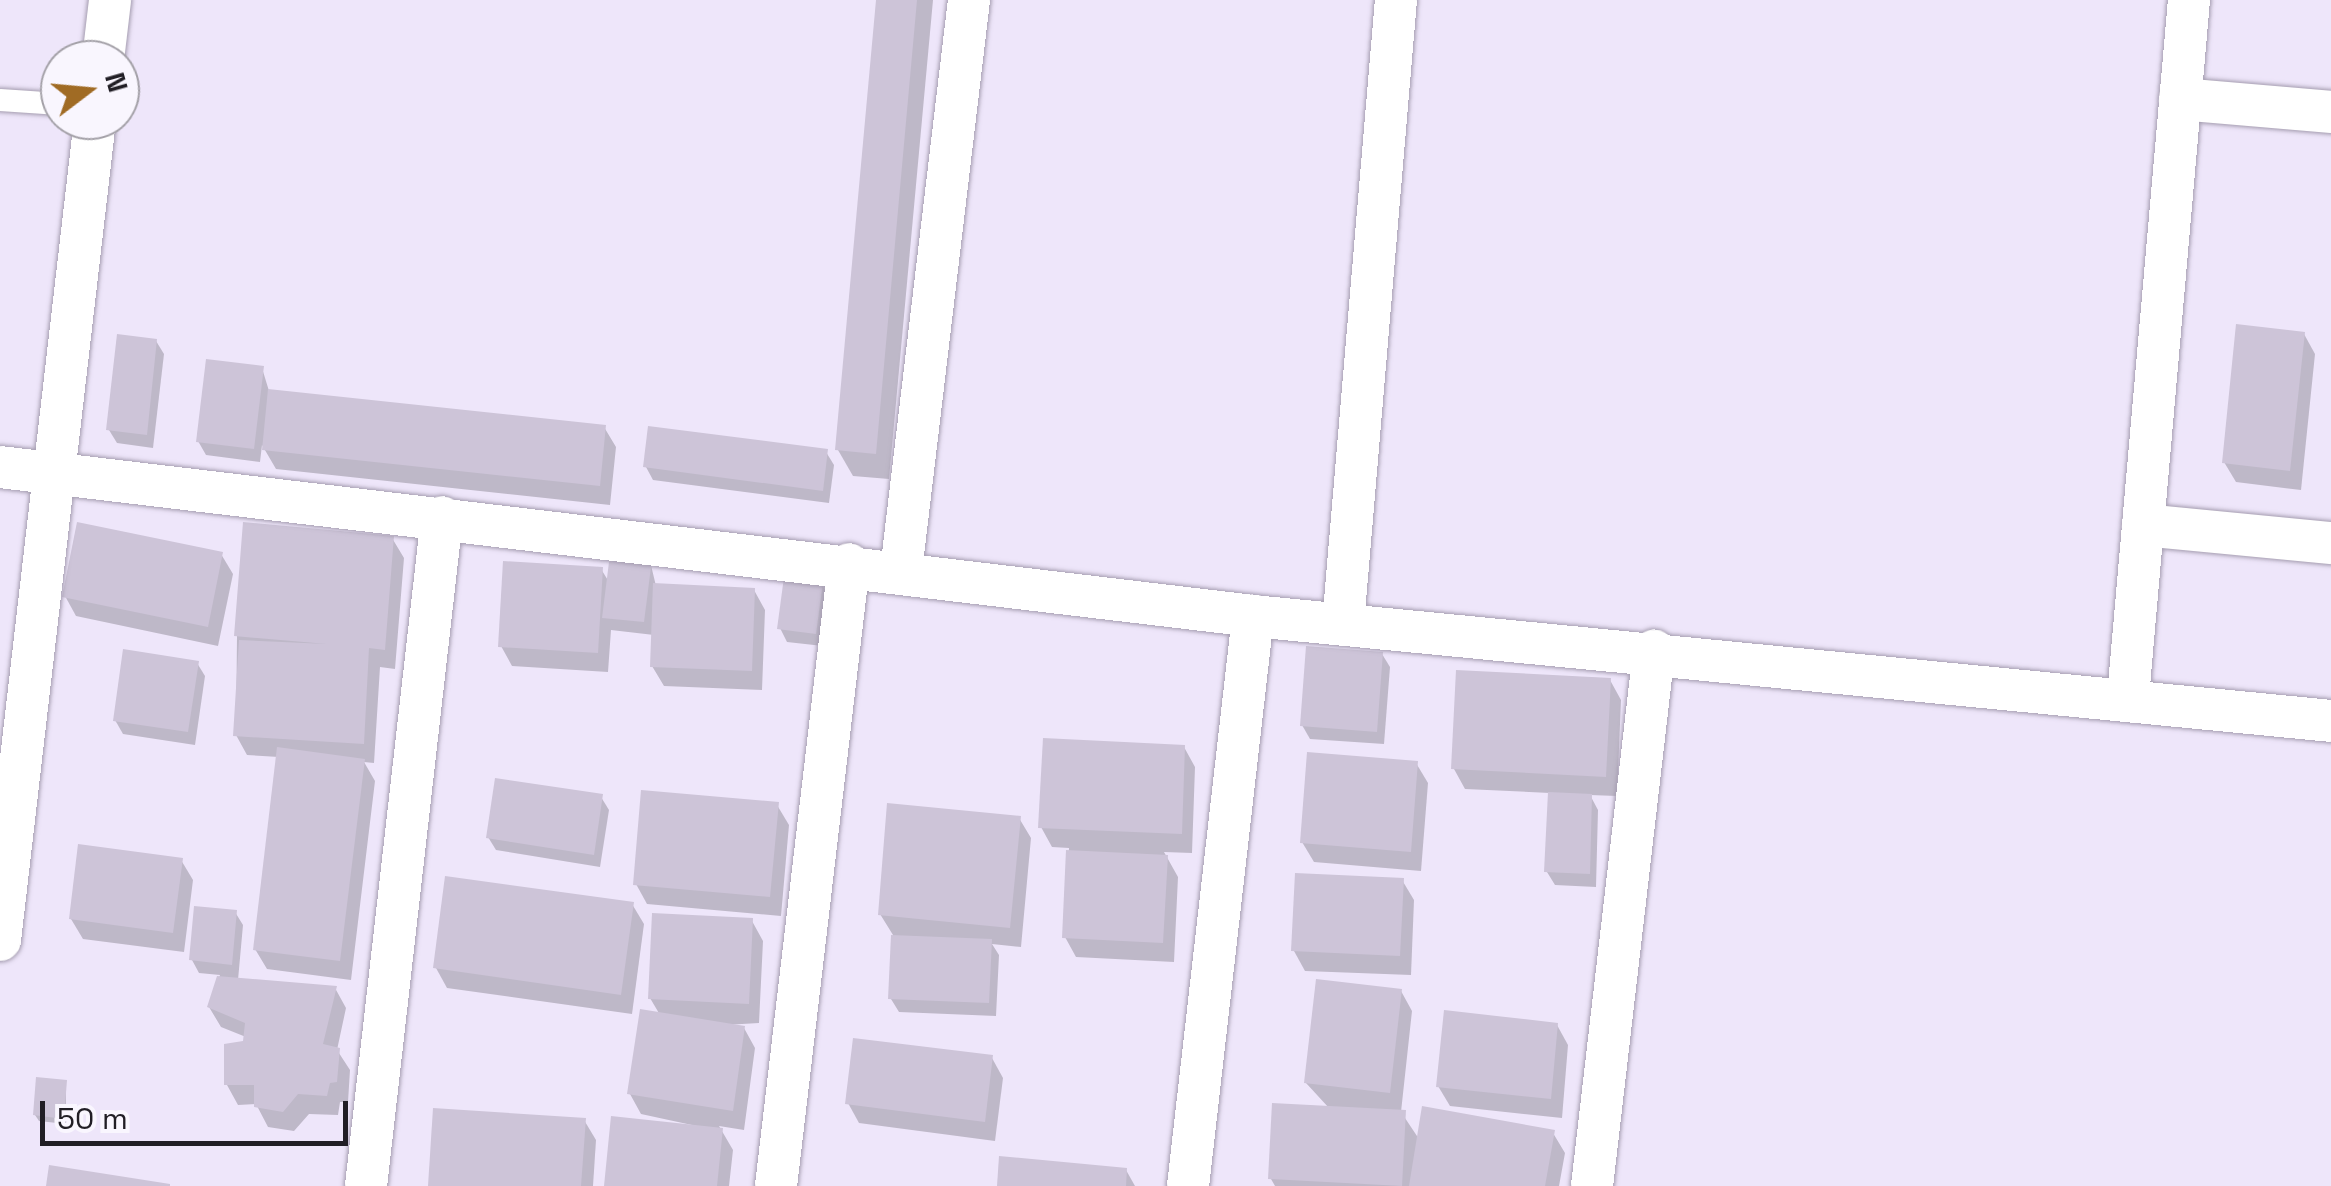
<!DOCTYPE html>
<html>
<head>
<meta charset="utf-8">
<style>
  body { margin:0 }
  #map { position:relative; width:2331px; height:1186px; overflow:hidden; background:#eee6fa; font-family:"Space Grotesk",sans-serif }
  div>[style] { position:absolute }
  .shadow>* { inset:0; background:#0003 }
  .building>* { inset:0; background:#cdc4d8 }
  .roads { filter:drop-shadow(0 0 2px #a59db0) drop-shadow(0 0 2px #a59db0) }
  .service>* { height:22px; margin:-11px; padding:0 11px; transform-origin:11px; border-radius:11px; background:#fff }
  .minor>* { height:42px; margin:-21px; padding:0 21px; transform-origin:21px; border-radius:21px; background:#fff }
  span { translate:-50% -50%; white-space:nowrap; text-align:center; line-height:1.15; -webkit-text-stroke:10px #f9f6fe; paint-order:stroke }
  .north { position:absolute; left:40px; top:40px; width:100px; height:100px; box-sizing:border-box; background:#f9f6fe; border:2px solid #a3a0a7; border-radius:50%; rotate:74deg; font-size:28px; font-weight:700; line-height:40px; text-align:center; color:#211e25 }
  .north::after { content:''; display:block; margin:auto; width:35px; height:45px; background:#a06b24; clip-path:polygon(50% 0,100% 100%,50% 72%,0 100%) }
  .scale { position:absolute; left:40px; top:1101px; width:308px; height:45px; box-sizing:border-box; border:5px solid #211e25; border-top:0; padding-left:12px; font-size:30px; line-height:35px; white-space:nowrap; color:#211e25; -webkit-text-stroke:8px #f9f6fe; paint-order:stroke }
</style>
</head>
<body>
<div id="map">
  <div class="shadow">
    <i style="clip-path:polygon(878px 0,933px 0,889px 479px,853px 476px,838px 450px)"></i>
    <i style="clip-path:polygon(2304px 334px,2315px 354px,2301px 490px,2236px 482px,2224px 462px)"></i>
    <i style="clip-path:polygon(156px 341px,164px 354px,153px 448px,117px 443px,109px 430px)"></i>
    <i style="clip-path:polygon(262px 368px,269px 391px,604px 427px,616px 447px,610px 505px,276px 469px,262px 445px,260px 462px,206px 455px,198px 441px)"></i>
    <i style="clip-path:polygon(826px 452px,834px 465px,829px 503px,653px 480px,646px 467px)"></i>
    <i style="clip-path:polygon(392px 538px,404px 558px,395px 669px,380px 667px,374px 763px,364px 762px,375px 781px,351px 980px,267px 969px,255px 949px,279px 757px,247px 755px,236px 735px,237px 635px)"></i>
    <i style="clip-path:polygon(221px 554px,233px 574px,218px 646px,76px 616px,65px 596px)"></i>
    <i style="clip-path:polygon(650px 561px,656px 586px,754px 590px,765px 610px,762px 690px,664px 686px,652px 666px,654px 635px,611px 630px,608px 672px,512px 666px,501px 646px,601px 569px,609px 582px)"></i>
    <i style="clip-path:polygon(822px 585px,830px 598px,823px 646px,787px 642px,780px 628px)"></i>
    <i style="clip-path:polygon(1382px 654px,1390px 667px,1384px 744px,1310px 739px,1302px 725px)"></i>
    <i style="clip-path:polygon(197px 663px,205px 676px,195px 745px,123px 734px,115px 720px)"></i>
    <i style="clip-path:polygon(1610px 680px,1621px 700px,1617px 796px,1590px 795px,1598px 810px,1596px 887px,1555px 885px,1547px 872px,1550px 793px,1465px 789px,1454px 769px)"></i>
    <i style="clip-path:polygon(1184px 747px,1195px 767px,1192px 853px,1164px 852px,1178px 877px,1174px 962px,1076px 957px,1065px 937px,1069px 848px,1052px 847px,1041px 827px)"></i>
    <i style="clip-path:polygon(1416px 763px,1428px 783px,1421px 871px,1314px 862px,1302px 842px)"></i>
    <i style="clip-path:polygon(601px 797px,609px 810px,600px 867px,496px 850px,488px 837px)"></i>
    <i style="clip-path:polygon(777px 805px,789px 825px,781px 916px,647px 904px,636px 884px)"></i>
    <i style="clip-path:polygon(1019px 818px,1031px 838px,1021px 947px,992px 944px,999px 955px,996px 1016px,899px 1012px,891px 999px,893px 935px,880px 914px)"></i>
    <i style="clip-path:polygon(181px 860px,193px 880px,184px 952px,83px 939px,71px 919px)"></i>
    <i style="clip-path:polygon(1402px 880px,1414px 900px,1411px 975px,1305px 971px,1294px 951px)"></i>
    <i style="clip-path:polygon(632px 904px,644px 924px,632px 1014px,447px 988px,436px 968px)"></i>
    <i style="clip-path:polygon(235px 912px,243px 925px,238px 980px,335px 988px,346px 1008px,337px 1050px,350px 1070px,348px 1102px,340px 1102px,338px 1115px,309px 1114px,294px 1131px,268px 1127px,256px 1104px,238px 1105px,227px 1085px,246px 1037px,221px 1027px,209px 1007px,220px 975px,199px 973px,192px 960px)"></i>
    <i style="clip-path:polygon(752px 921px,763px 941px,759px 1023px,725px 1025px,744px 1028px,755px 1048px,744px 1130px,719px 1126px,733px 1150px,729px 1186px,607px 1186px,715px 1130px,641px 1114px,630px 1094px,660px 1015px,650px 998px)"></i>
    <i style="clip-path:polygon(1401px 991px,1412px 1011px,1401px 1112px,1419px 1139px,1553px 1133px,1565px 1153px,1559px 1186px,1275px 1186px,1271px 1179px,1329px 1108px,1306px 1083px)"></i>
    <i style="clip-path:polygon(1557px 1025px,1568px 1045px,1562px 1118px,1450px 1106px,1438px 1086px)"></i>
    <i style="clip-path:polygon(992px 1058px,1003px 1078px,995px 1141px,859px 1123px,848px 1103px)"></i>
    <i style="clip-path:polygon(66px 1082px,66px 1124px,39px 1121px,35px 1115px)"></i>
    <i style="clip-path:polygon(584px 1120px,596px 1140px,593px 1186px,431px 1186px)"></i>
    <i style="clip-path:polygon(1126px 1170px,1135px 1186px,999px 1186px)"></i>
  </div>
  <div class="building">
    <i style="clip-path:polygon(876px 0,917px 0,876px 454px,835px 450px)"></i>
    <i style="clip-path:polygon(2236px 324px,2305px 332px,2290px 471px,2222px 463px)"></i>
    <i style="clip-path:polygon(117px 334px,157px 339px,147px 435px,106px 430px)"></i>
    <i style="clip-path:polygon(206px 359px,264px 366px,254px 449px,196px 442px)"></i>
    <i style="clip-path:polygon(268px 389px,606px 425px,600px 486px,262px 450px)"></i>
    <i style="clip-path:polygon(648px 426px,828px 449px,823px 491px,643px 467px)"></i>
    <i style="clip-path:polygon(77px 522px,223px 552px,208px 627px,62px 597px)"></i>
    <i style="clip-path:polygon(243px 522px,394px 536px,385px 650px,369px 648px,364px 744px,233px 736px,239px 640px,327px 644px,234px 636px)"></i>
    <i style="clip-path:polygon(610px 554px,652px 559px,644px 622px,602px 618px)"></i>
    <i style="clip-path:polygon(503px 561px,603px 567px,598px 653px,498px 647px)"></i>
    <i style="clip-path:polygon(784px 577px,823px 582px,816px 634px,777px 629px)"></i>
    <i style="clip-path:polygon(653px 583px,755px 588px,752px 671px,650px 667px)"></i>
    <i style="clip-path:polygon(1306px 646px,1383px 652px,1377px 732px,1300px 726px)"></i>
    <i style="clip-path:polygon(123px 649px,199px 661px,188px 732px,113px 721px)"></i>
    <i style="clip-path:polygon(1456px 670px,1611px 678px,1606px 777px,1451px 769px)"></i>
    <i style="clip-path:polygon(1043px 738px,1185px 745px,1182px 834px,1038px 828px)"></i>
    <i style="clip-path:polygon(277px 747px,365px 759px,340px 961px,253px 950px)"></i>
    <i style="clip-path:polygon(1307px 752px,1418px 761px,1411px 852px,1300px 843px)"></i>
    <i style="clip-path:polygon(495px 778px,603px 794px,594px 855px,486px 838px)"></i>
    <i style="clip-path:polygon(641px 790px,779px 802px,770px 897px,633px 885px)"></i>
    <i style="clip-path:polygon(1548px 792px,1592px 794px,1590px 874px,1544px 872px)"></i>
    <i style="clip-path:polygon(887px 803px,1021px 816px,1010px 928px,878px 915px)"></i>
    <i style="clip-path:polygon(78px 844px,183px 858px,173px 933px,69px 919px)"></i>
    <i style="clip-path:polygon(1066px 850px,1168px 855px,1163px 943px,1062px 938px)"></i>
    <i style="clip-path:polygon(1295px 873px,1404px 878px,1400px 956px,1291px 951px)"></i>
    <i style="clip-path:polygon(445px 876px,634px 902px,621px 995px,433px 968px)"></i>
    <i style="clip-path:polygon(194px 906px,237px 910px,232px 965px,189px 960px)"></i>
    <i style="clip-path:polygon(652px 913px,753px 918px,749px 1004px,648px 999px)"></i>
    <i style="clip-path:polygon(891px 935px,992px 939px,989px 1003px,888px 999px)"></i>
    <i style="clip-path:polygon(217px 976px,337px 986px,323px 1044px,340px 1048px,337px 1082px,330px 1083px,327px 1096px,298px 1094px,283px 1112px,254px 1107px,254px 1085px,224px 1085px,224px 1044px,243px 1041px,245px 1023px,207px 1007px)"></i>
    <i style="clip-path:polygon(1316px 979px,1402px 989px,1390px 1093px,1304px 1083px)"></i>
    <i style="clip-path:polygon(640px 1009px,745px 1026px,733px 1111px,627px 1094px)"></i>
    <i style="clip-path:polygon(1444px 1010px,1558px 1023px,1551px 1099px,1436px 1087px)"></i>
    <i style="clip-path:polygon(853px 1038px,993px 1055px,985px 1122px,845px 1104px)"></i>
    <i style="clip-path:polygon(36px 1077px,67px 1080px,64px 1119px,33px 1115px)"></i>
    <i style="clip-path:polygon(1272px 1103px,1406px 1110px,1402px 1186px,1268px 1179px)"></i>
    <i style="clip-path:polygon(1422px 1106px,1555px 1130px,1545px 1186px,1409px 1186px)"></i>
    <i style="clip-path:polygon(433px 1108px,586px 1118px,581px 1186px,428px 1186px)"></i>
    <i style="clip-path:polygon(611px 1116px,723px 1128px,717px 1186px,604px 1186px)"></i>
    <i style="clip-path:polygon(999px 1156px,1127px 1168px,1126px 1186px,997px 1186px)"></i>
    <i style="clip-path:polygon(49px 1165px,170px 1184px,170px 1186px,46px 1186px)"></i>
  </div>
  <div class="roads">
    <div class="service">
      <i style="left:0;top:100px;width:60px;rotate:3.8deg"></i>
    </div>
    <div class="minor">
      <i style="left:103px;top:60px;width:60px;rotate:-83.3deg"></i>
      <i style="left:2180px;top:99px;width:152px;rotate:4.9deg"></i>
      <i style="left:0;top:467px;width:1262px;rotate:6.78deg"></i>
      <i style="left:1253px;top:616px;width:1083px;rotate:5.56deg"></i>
      <i style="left:2143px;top:525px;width:189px;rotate:5.5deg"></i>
      <i style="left:901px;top:571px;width:575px;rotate:-83.21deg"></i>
      <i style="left:1343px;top:624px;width:626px;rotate:-85.15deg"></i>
      <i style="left:2128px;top:697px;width:700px;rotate:-85deg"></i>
      <i style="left:0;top:940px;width:825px;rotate:-83.39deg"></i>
      <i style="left:366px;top:1186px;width:673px;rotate:-83.52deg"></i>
      <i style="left:776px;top:1186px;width:626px;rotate:-83.31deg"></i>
      <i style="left:1188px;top:1186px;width:574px;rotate:-83.49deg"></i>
      <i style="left:1592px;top:1186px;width:539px;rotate:-83.39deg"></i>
    </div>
  </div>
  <div class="north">N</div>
  <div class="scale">50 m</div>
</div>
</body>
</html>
